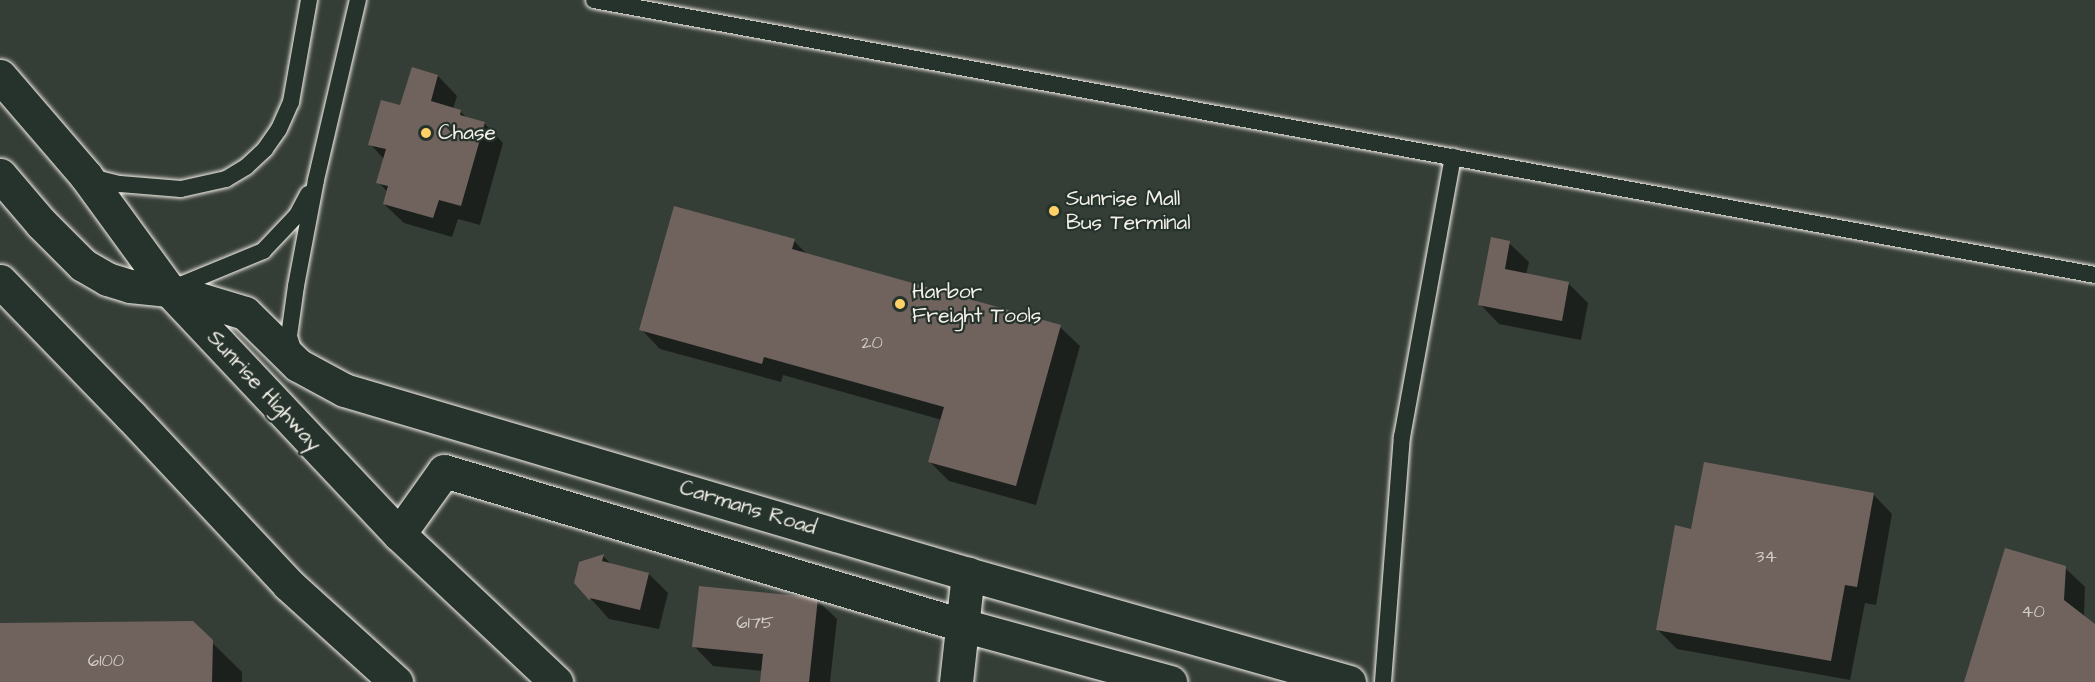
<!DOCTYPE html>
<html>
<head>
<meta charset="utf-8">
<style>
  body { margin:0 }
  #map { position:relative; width:2095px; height:682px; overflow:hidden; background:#353d37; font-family:"Architects Daughter",sans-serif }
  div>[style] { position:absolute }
  .shadow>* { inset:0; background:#0007 }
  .building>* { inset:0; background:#70635d }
  .roads { filter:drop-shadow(0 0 2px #f4f1e8) drop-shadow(0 0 2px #f4f1e8) }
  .lane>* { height:16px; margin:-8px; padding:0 8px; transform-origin:8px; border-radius:8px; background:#26332d }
  .street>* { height:33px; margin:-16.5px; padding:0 16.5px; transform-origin:16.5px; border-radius:16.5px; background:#26332d }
  .secondary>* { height:33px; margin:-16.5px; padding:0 16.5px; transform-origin:16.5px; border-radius:16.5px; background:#26332d }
  .highway>* { height:33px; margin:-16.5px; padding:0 16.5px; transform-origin:16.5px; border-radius:16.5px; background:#26332d }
  .dots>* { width:16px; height:16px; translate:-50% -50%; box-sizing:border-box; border:3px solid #26332d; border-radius:50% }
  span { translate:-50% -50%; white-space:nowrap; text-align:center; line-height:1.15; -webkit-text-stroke:4.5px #26332d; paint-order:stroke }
  .number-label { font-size:18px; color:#d3cec5 }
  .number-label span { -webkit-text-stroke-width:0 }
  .poi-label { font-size:21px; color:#f4f1e8 }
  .left { translate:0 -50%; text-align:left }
  .street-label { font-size:21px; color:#f4f1e8 }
</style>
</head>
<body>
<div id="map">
  <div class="shadow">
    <i style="clip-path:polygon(438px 76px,457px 96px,453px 109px,461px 112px,468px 119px,484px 123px,503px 143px,480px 225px,458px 219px,452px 237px,404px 223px,384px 204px,388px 192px,378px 182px,384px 159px,370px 144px,401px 107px)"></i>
    <i style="clip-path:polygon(794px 241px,809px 256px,1060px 327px,1080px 346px,1036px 505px,949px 481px,930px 462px,942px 420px,783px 375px,781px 382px,660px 349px,641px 329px)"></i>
    <i style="clip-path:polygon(1509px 243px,1529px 262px,1526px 275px,1569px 284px,1588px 303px,1581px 340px,1499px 324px,1480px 304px)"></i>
    <i style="clip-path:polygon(1873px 494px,1892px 514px,1876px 605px,1865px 603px,1850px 680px,1677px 649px,1657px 629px,1692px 530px)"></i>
    <i style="clip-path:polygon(603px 556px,612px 565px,649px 574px,668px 593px,659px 629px,609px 619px,576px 582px)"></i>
    <i style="clip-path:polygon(2065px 568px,2085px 587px,2084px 617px,2095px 626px,2095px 682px,1965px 682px)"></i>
    <i style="clip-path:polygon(817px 600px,837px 619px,830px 682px,762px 682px,763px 671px,713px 666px,694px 646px)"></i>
    <i style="clip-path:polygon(192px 623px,242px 672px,242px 682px,0 682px,0 625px)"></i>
  </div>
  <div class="building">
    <i style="clip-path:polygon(412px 67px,438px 75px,431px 101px,461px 110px,460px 115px,485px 122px,461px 206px,439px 200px,433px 218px,383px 204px,388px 186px,376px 183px,386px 149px,368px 145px,381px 100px,400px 105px)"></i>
    <i style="clip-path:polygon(674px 206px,795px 239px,792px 249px,1061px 325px,1016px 486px,928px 462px,944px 407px,764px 357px,762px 364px,639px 330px)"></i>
    <i style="clip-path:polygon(1491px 237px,1510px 241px,1505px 269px,1569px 282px,1562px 321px,1478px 305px)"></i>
    <i style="clip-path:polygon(1704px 462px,1874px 493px,1857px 587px,1845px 585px,1831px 661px,1656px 630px,1675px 525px,1691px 529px)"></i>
    <i style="clip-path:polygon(2005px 548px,2066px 566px,2064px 600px,2095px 624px,2095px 682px,1964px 682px)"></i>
    <i style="clip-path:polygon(604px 554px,602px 561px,649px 573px,640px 610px,590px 598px,590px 601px,574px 583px,579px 562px)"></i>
    <i style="clip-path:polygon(699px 586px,818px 598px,809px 682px,760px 682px,763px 654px,692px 647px)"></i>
    <i style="clip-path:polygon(193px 621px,213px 640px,212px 682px,0 682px,0 623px)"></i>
  </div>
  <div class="roads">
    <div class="lane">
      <i style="left:594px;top:0;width:1526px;rotate:10.38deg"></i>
      <i style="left:91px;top:177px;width:30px;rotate:14deg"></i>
      <i style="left:120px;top:184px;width:61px;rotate:4.7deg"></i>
      <i style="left:181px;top:189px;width:46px;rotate:-12.5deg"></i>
      <i style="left:226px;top:179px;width:23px;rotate:-31deg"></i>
      <i style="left:246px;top:167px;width:26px;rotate:-43deg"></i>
      <i style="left:265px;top:149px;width:24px;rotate:-55deg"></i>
      <i style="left:279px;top:129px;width:30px;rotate:-66deg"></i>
      <i style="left:291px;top:102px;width:104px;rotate:-80deg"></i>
      <i style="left:171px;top:289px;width:100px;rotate:-22.4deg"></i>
      <i style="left:263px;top:251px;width:50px;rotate:-46.6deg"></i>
      <i style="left:297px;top:215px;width:24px;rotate:-62deg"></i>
      <i style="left:295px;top:355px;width:20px;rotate:-108deg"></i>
      <i style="left:289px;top:336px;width:50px;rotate:-82deg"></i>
      <i style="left:296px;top:286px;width:108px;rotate:-79.3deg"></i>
      <i style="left:316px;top:180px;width:185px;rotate:-76.9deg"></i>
      <i style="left:1383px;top:682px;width:246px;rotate:-85.6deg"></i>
      <i style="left:1402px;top:437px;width:285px;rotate:-79.7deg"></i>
    </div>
    <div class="street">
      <i style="left:956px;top:682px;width:109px;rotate:-83.7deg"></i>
    </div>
    <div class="secondary">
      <i style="left:169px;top:290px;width:79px;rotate:16.8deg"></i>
      <i style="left:245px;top:313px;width:74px;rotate:44.5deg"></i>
      <i style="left:298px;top:365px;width:52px;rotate:28.5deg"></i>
      <i style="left:344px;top:390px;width:651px;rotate:16.43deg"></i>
      <i style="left:968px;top:574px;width:396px;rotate:15.8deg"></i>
      <i style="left:399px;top:534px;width:77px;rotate:-54.5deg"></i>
      <i style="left:444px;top:471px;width:540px;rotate:16.56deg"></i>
      <i style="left:962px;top:625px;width:216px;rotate:15.3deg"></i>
    </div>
    <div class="highway">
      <i style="left:0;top:76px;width:132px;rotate:49.3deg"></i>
      <i style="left:86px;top:176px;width:141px;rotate:53.9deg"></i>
      <i style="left:169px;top:290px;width:335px;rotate:46.7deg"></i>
      <i style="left:399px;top:534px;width:216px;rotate:43.3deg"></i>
      <i style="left:0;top:175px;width:63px;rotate:49.5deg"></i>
      <i style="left:41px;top:223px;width:59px;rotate:45deg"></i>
      <i style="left:83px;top:265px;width:28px;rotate:30deg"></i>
      <i style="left:107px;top:279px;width:24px;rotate:17deg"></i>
      <i style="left:130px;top:286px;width:39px;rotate:6deg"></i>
      <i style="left:0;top:281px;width:188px;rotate:45.9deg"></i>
      <i style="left:131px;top:416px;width:230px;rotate:46.9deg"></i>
      <i style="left:288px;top:584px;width:146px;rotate:42.2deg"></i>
    </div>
  </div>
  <div class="dots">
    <i style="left:426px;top:133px;background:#ffd166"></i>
    <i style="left:1054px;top:211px;background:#ffd166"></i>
    <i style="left:900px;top:304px;background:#ffd166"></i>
  </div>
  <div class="number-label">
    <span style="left:872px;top:343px">20</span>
    <span style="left:1766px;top:557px">34</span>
    <span style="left:2033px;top:612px">40</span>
    <span style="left:755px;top:623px">6175</span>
    <span style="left:106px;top:661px">6100</span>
  </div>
  <div class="poi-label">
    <span class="left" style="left:438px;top:133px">Chase</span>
    <span class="left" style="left:1066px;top:211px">Sunrise Mall<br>Bus Terminal</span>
    <span class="left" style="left:912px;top:304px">Harbor<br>Freight Tools</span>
  </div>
  <div class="street-label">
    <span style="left:264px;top:391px;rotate:47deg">Sunrise Highway</span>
    <span style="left:748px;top:508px;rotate:17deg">Carmans Road</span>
  </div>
</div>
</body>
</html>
